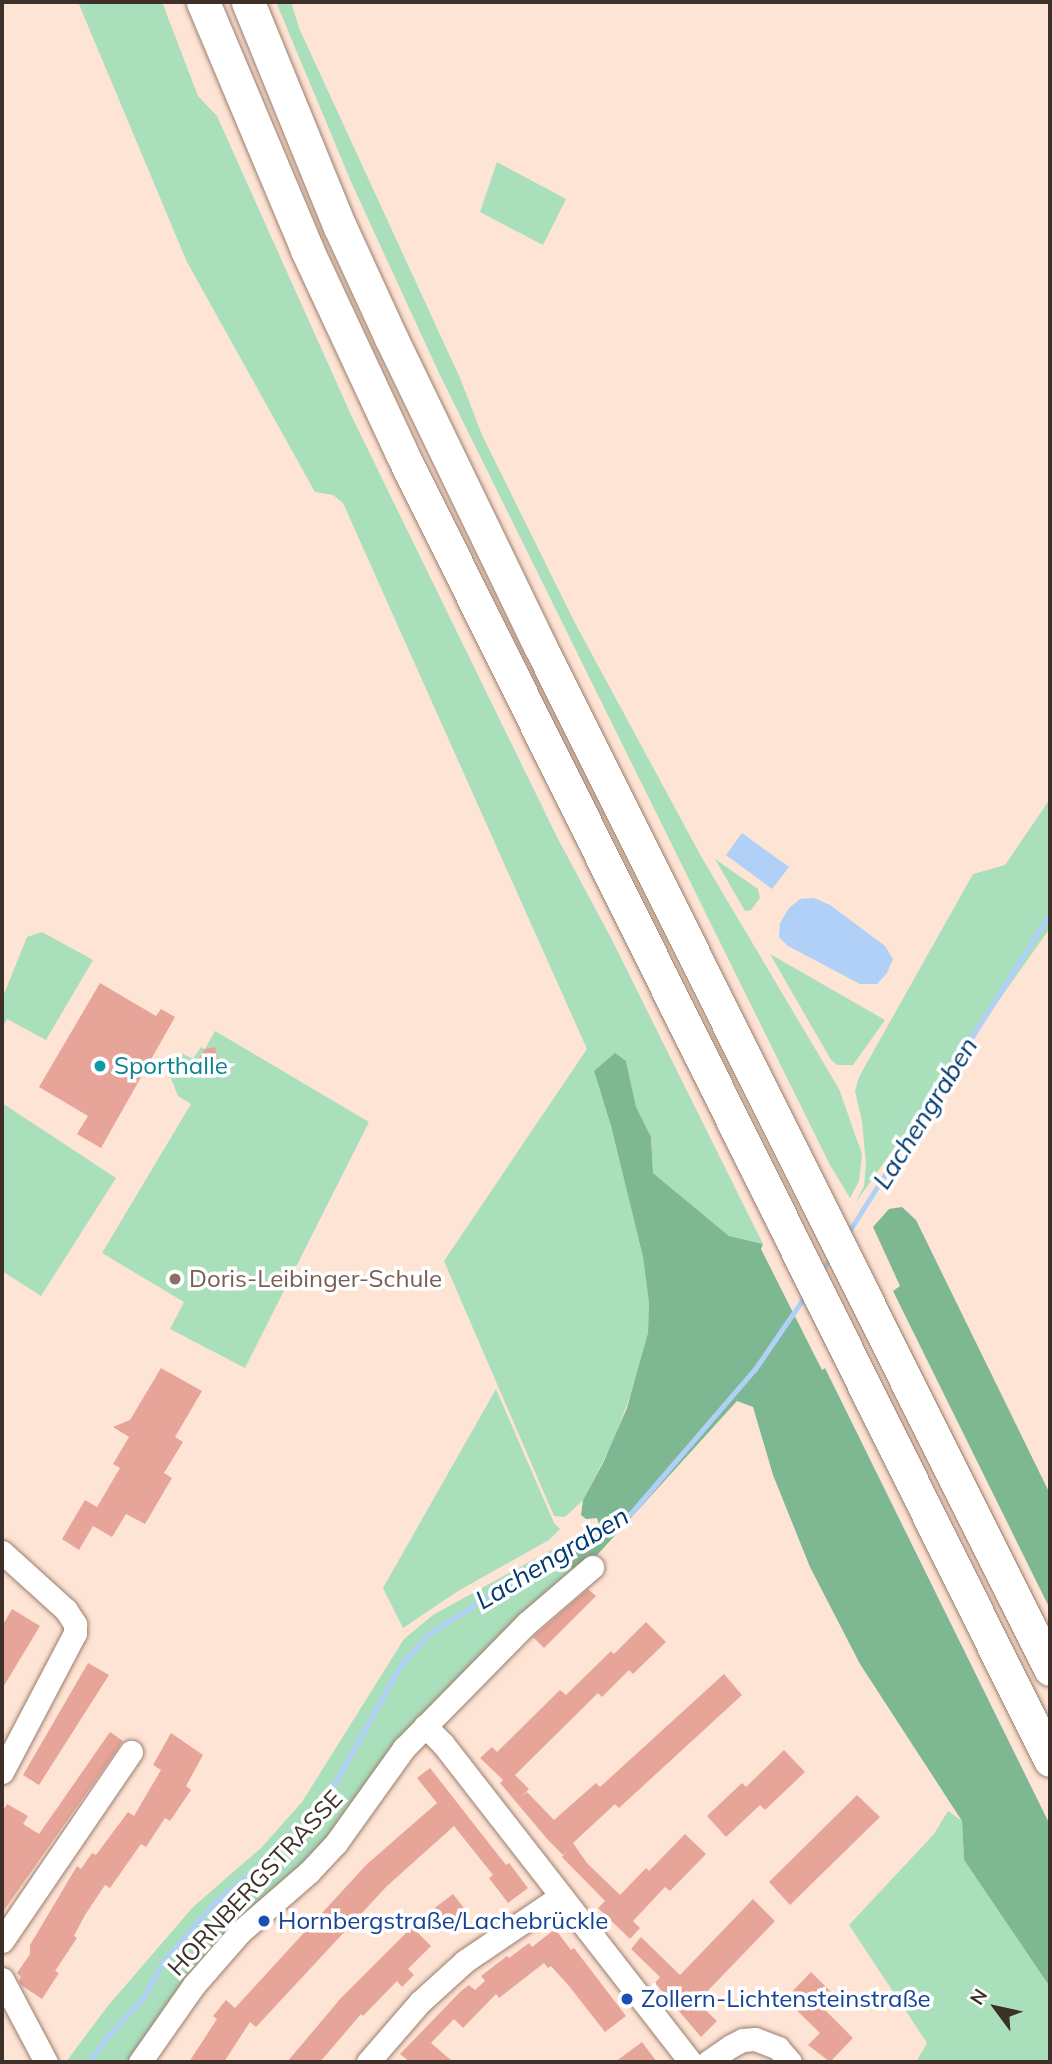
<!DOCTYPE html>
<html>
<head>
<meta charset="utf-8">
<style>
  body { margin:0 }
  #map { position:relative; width:1052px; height:2064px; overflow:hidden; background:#fee4d5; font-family:Mulish,sans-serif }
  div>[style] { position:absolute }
  .green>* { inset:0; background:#aadfbc }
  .forest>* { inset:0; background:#7eb893 }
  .water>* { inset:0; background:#b0d0f7 }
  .stream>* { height:5px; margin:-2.5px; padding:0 2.5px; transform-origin:2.5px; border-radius:2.5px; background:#b0d0f7 }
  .building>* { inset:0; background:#e7a599 }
  .roads { filter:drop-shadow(0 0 2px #9b7e6c) drop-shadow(0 0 2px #9b7e6c) }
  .minor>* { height:23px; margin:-11.5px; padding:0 11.5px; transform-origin:11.5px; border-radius:11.5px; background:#fff }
  .highway>* { height:33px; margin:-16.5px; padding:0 16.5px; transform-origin:16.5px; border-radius:16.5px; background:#fff }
  .dots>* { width:19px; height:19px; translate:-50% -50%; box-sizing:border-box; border:4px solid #fff; border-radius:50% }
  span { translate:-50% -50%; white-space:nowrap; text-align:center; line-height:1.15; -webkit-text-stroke:7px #fff; paint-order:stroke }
  .culture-label { font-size:24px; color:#0d838f }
  .left { translate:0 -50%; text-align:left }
  .education-label { font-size:24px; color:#785e54 }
  .street-label { font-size:24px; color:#3c3029 }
  .transit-label { font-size:24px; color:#164399 }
  .water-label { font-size:26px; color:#003971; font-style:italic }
  .frame { position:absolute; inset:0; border:4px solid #3c3029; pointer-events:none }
  .north { position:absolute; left:961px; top:1973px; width:70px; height:70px; -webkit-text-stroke:5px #fff; paint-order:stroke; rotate:303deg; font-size:19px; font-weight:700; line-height:28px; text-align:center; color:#3c3029 }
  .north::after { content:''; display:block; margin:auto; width:24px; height:32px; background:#3c3029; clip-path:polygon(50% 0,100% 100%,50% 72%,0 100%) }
</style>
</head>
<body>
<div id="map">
  <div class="green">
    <i style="clip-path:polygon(78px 2px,162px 2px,198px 96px,217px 116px,352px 417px,558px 839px,611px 938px,763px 1244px,729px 1236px,653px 1173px,651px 1137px,636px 1108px,626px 1061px,594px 1071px,611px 1126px,643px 1257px,649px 1303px,648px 1333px,635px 1383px,613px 1442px,583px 1500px,565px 1517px,554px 1516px,444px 1261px,587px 1049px,343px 503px,333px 495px,315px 492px,187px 262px)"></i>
    <i style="clip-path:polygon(276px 2px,291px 2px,299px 28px,460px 378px,482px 435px,575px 623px,702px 858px,839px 1089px,862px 1154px,859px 1181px,850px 1198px,830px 1165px,439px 373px,352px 184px)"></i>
    <i style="clip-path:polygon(497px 162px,566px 199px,543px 245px,480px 212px)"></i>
    <i style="clip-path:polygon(1050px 799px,1050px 928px,856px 1202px,864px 1186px,866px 1164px,862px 1122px,855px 1091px,859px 1077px,973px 874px,1005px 865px)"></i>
    <i style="clip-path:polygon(715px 859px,758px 889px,760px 898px,751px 910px,745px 911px)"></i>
    <i style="clip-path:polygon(42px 932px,93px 960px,46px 1040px,7px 1019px,2px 1028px,2px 999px,27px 937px)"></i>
    <i style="clip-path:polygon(770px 954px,885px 1020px,853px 1065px,837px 1065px,831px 1060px)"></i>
    <i style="clip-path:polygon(215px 1031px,369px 1122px,245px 1368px,170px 1329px,184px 1302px,102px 1253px,191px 1104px,178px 1096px,168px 1071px,181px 1053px,193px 1059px,201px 1047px,205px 1049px)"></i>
    <i style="clip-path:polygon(2px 1103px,116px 1178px,41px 1296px,2px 1271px)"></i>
    <i style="clip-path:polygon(496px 1389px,554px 1523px,560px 1529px,549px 1540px,458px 1591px,403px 1628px,383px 1588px)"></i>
    <i style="clip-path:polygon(562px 1544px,565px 1562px,576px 1572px,364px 1796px,133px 2062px,66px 2062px,107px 2007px,193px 1907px,261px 1848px,302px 1802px,404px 1639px,433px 1615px)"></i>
    <i style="clip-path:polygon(948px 1811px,962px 1821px,964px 1860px,1050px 1987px,1050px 2062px,916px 2062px,927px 2043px,849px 1925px,934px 1834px)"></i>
  </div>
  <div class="forest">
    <i style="clip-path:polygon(615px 1053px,626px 1061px,636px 1107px,651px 1137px,653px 1173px,729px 1236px,763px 1244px,761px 1249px,822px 1370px,825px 1368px,1050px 1825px,1050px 1987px,964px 1860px,962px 1821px,860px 1664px,810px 1567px,773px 1475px,753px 1407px,737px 1401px,589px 1564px,576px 1572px,565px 1562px,562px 1544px,599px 1524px,597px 1518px,586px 1519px,581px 1515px,583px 1500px,604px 1461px,627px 1408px,648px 1333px,649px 1303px,643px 1257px,611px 1126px,594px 1071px)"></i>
    <i style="clip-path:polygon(902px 1207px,916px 1220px,1050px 1494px,1050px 1609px,893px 1291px,900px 1286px,873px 1227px,889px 1209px)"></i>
  </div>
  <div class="water">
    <i style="clip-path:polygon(742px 833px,789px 867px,772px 889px,726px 855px)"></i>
    <i style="clip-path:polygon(814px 898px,830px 905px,885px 946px,893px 959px,887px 973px,877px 984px,860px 984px,788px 946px,779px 937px,780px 923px,789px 908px,800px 899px)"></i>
  </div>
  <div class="stream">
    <i style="left:846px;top:1236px;width:382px;rotate:-57.7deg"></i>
    <i style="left:820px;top:1273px;width:21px;rotate:-55deg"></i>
    <i style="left:89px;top:2062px;width:28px;rotate:-55deg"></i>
    <i style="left:105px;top:2039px;width:56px;rotate:-47.2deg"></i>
    <i style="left:143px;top:1998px;width:43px;rotate:-61.1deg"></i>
    <i style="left:164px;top:1960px;width:77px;rotate:-48.7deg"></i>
    <i style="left:215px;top:1902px;width:130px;rotate:-39.7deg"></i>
    <i style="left:315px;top:1819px;width:175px;rotate:-60.9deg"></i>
    <i style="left:400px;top:1666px;width:43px;rotate:-47.8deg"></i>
    <i style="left:429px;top:1634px;width:159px;rotate:-32.7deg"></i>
    <i style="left:563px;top:1548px;width:76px;rotate:-27.2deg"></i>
    <i style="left:631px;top:1513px;width:190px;rotate:-49.3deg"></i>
    <i style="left:755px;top:1369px;width:92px;rotate:-55.6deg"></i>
  </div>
  <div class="building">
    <i style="clip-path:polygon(100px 983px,156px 1016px,161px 1009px,175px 1017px,101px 1148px,77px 1134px,88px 1116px,39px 1087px)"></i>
    <i style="clip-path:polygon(215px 1047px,220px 1066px,211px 1070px,203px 1066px,199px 1058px,205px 1049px)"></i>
    <i style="clip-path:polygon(161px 1368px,202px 1391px,175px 1437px,183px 1442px,164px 1473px,172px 1478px,145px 1524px,126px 1514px,112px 1537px,93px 1526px,79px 1550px,62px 1539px,85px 1500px,97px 1507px,120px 1468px,113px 1464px,129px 1437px,113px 1427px,130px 1420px)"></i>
    <i style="clip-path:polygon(588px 1589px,596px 1596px,544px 1648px,533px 1637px)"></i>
    <i style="clip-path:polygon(12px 1609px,40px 1626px,2px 1689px,2px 1626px)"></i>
    <i style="clip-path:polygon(646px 1622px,666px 1642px,633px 1674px,629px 1670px,602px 1697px,598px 1693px,515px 1775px,529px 1789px,520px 1798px,527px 1792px,554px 1820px,596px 1783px,600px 1787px,724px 1674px,742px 1695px,619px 1808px,615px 1804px,573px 1843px,587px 1863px,620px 1895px,646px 1868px,649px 1871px,685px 1834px,706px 1854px,670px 1891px,665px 1887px,633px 1921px,640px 1928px,630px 1939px,598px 1908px,605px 1901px,562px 1857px,568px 1850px,563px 1855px,548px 1840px,500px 1783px,503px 1780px,480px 1758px,492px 1747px,497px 1752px,560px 1690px,566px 1695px,611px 1651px,614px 1654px)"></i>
    <i style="clip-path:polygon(88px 1663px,109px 1675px,39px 1785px,23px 1775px)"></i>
    <i style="clip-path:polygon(110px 1732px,123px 1741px,2px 1913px,2px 1813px,7px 1804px,28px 1816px,23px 1824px,39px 1834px)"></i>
    <i style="clip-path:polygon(171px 1733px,203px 1755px,186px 1786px,191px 1790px,170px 1821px,165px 1818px,146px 1847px,141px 1844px,110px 1888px,105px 1885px,85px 1915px,74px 1936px,77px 1938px,55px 1971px,59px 1973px,42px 1999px,21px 1985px,19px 1981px,21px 1977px,17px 1973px,30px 1954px,30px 1945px,77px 1866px,81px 1869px,92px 1853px,96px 1855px,128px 1812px,134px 1816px,161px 1770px,153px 1765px)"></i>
    <i style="clip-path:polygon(784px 1750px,805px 1772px,765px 1810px,760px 1805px,726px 1837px,707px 1816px,742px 1783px,746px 1787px)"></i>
    <i style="clip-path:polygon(430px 1768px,506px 1865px,509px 1863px,528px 1888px,508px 1903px,489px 1878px,493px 1875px,454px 1826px,387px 1886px,256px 2027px,250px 2022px,224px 2062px,189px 2062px,217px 2019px,213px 2016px,226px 2000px,235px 2008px,366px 1865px,437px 1803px,417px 1778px)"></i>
    <i style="clip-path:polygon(857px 1795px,880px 1817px,790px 1905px,769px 1882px)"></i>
    <i style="clip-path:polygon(453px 1894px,467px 1912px,445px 1929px,432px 1910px)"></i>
    <i style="clip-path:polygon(753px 1899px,775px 1921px,697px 2002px,717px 2021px,701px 2037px,655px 1983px,660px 1977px,631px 1949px,641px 1937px,680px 1975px)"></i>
    <i style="clip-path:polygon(412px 1927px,431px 1946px,408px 1969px,414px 1975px,402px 1987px,397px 1981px,363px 2016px,361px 2014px,320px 2062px,287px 2062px,341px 1998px)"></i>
    <i style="clip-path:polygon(555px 1929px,571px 1950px,574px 1948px,626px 2016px,605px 2032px,569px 1986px,551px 1966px,548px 1968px,544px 1963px,499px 1998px,496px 1994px,463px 2028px,454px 2019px,431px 2043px,453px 2062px,410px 2062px,400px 2054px,462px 1990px,469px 1985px,475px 1990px,485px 1981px,481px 1976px,507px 1956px,509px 1958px,529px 1943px,532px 1947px)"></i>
    <i style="clip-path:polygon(811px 1972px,831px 1992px,819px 2004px,853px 2038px,830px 2062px,808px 2045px,820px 2033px,785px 1999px)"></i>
    <i style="clip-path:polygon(642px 2042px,657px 2062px,615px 2062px)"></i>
  </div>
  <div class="roads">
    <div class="minor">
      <i style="left:2px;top:1552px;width:86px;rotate:42.2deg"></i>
      <i style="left:66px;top:1610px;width:17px;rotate:57deg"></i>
      <i style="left:75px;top:1624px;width:9px;rotate:90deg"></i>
      <i style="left:75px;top:1633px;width:157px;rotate:117.7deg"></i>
      <i style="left:425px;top:1726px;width:25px;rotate:45deg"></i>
      <i style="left:443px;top:1744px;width:403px;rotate:52.1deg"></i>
      <i style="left:2px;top:1941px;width:229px;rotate:-55.7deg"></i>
      <i style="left:2px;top:1979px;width:94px;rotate:62.1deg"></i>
      <i style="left:140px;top:2062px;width:94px;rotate:-55deg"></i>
      <i style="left:194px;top:1985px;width:70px;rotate:-49deg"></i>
      <i style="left:240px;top:1932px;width:91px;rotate:-41deg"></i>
      <i style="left:309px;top:1872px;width:40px;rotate:-47deg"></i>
      <i style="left:336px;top:1843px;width:117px;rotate:-54.4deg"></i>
      <i style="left:404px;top:1748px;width:175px;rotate:-45.5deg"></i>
      <i style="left:527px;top:1623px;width:86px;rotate:-40.7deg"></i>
      <i style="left:368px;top:2062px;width:79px;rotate:-49.1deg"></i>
      <i style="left:420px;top:2002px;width:61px;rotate:-42.3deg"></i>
      <i style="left:465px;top:1961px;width:116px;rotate:-34.1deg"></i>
      <i style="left:708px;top:2062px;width:28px;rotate:-35deg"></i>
      <i style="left:731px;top:2046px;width:13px;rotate:-27deg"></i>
      <i style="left:743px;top:2040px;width:12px;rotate:-5deg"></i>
      <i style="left:755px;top:2039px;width:25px;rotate:21deg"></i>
      <i style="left:778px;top:2048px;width:18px;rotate:49deg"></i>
    </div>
    <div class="highway">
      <i style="left:203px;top:2px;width:269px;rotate:67.2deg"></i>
      <i style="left:307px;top:250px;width:223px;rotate:65deg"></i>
      <i style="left:401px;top:452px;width:1460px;rotate:63.61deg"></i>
      <i style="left:248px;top:2px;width:243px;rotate:67.8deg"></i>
      <i style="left:340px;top:227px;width:122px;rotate:65.3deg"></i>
      <i style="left:391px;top:338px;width:342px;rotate:64.2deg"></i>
      <i style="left:540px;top:646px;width:1143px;rotate:63.5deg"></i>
    </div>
  </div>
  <div class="dots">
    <i style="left:100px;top:1066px;background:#0f9aa8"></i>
    <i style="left:175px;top:1279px;background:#8d6e63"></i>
    <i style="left:264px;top:1921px;background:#1a4fb4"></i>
    <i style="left:627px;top:1999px;background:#1a4fb4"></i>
  </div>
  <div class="culture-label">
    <span class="left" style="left:114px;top:1066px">Sporthalle</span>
  </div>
  <div class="education-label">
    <span class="left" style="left:189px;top:1279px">Doris-Leibinger-Schule</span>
  </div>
  <div class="street-label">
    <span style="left:255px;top:1883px;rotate:-47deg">HORNBERGSTRASSE</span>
  </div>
  <div class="transit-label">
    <span class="left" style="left:278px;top:1921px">Hornbergstraße/Lachebrückle</span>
    <span class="left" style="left:641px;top:1999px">Zollern-Lichtensteinstraße</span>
  </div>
  <div class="water-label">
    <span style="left:925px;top:1113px;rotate:-58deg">Lachengraben</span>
    <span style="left:552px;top:1558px;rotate:-31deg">Lachengraben</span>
  </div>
  <div class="frame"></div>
  <div class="north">N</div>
</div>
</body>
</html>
